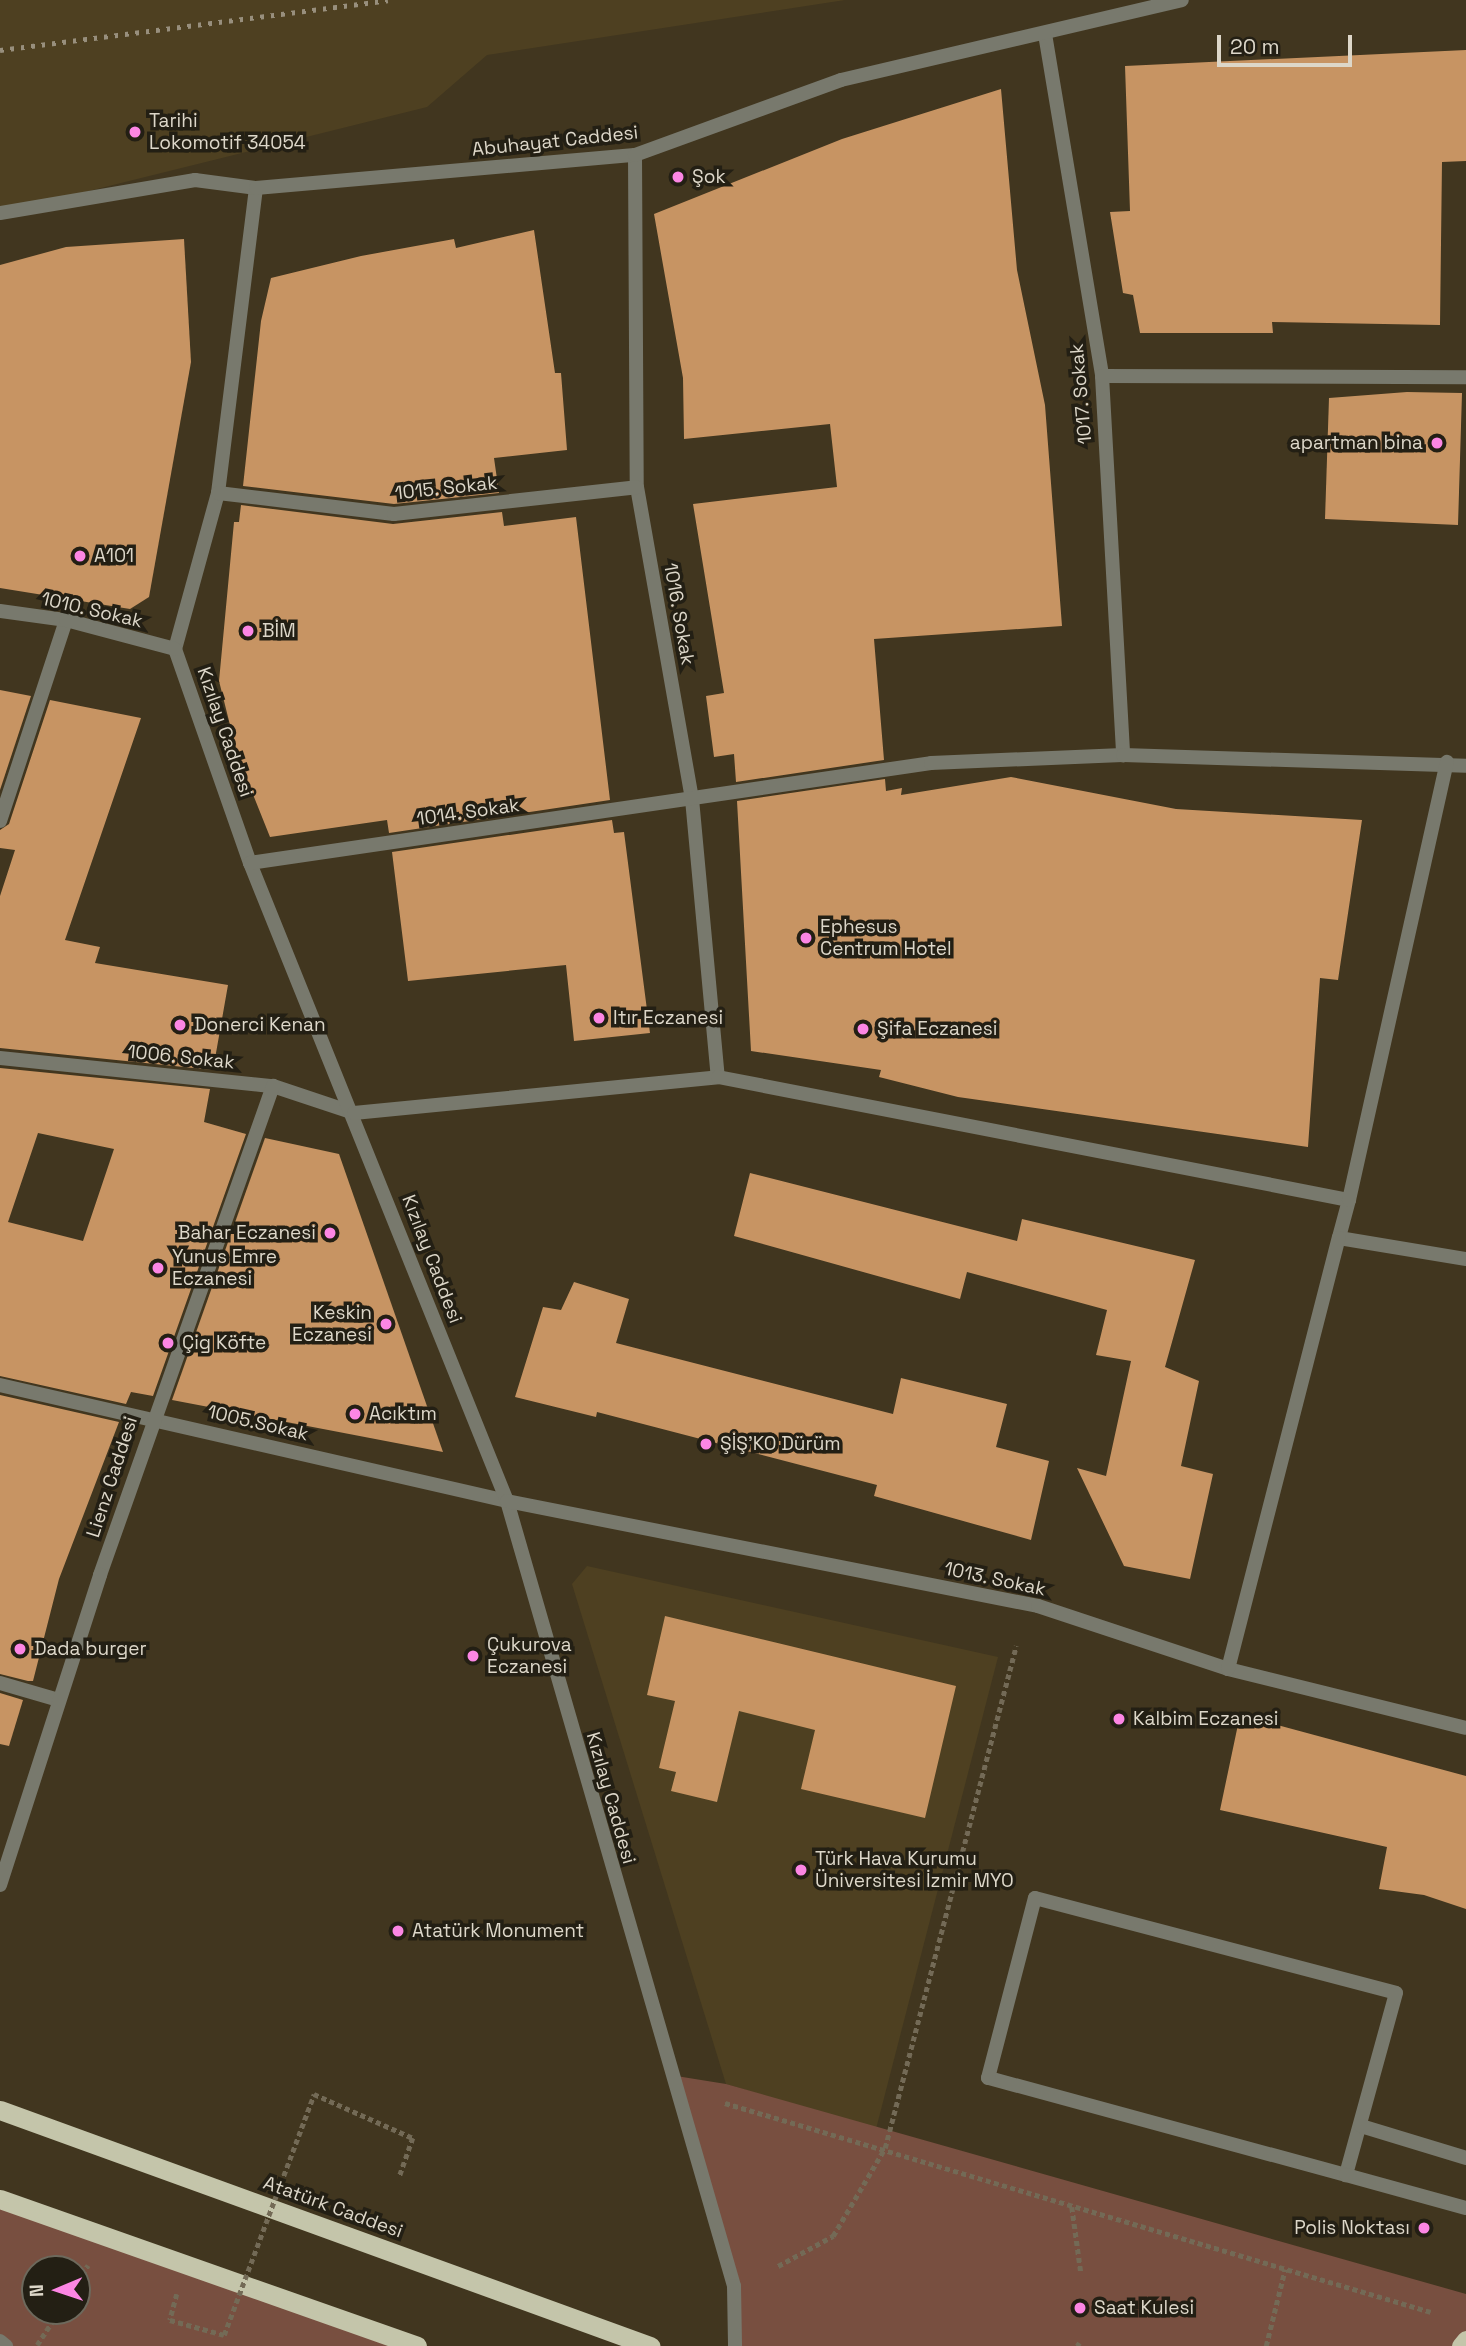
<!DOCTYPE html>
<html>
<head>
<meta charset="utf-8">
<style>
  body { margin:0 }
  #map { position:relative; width:1466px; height:2346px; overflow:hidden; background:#41361f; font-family:"Space Grotesk",sans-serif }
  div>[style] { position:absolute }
  .built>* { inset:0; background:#4e4021 }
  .green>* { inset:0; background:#784f40 }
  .building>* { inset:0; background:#c79463 }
  .path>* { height:4.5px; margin-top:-2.25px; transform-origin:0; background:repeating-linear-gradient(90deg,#736a56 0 5px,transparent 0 8.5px) }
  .service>* { height:14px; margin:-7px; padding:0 7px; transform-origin:7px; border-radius:7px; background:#78796d }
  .pedestrian>* { height:14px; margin:-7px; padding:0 7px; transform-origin:7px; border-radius:7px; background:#78796d }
  .minor>* { height:14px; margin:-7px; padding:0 7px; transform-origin:7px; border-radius:7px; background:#78796d }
  .trunk>* { height:19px; margin:-9.5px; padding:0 9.5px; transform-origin:9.5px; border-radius:9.5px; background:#c4c5aa }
  .rail>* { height:5px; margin-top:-2.5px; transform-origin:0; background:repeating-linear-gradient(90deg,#988f7d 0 3.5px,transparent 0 10.5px) }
  .path-bridge>* { height:4.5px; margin-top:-2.25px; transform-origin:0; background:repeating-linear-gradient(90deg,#736a56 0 5px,transparent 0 8.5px) }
  .dots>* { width:19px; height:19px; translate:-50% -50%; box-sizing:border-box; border:4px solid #231f14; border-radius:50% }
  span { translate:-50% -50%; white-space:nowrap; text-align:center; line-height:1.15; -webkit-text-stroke:7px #231f14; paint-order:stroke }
  .poi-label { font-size:19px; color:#ddd7c9 }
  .left { translate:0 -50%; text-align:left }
  .right { translate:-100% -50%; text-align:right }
  .street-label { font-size:19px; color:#ddd7c9 }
  .north { position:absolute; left:21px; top:2255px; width:70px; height:70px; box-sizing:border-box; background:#231f14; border:2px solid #6d695c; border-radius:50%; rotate:268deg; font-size:19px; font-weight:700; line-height:28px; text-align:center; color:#ddd7c9 }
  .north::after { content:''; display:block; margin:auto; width:24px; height:32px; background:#fc86e4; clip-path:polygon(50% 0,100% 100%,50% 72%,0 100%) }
  .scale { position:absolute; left:1217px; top:35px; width:135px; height:32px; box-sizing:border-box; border:4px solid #ddd7c9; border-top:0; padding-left:9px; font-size:21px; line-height:24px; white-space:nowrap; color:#ddd7c9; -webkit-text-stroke:5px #231f14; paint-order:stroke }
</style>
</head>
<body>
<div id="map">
  <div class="built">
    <i style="clip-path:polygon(0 0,845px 0,487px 55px,427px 107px,0 213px)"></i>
    <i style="clip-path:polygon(587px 1566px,998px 1657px,876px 2129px,726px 2084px,572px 1584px)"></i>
  </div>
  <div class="green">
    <i style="clip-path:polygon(670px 2075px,726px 2084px,1466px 2294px,1466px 2340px,1461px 2346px,735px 2346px,734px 2286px)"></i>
    <i style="clip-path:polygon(evenodd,0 2199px,417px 2346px,6px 2346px,0 2342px,0 2199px,35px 2269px,77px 2269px,77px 2311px,35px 2311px,35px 2269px)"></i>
  </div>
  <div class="building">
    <i style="clip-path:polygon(1466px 50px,1466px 161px,1442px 162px,1440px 325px,1272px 322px,1273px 333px,1140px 333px,1133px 295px,1123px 293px,1110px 212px,1130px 211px,1125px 66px)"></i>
    <i style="clip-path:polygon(1001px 89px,1017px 270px,1045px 405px,1062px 626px,874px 639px,884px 760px,736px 782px,734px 754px,714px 757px,706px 696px,724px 693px,693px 504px,837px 487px,830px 424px,684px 439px,683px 378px,654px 214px,842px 139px)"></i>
    <i style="clip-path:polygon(534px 230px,555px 373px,561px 373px,567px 450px,494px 458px,499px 493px,394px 504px,243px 486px,261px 321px,271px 278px,361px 256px,454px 239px,456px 248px)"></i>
    <i style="clip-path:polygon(184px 239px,191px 362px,149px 597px,130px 609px,0 588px,0 265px,66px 247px)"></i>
    <i style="clip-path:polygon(1407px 392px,1462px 393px,1458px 525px,1325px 519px,1329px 398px)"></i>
    <i style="clip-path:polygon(241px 505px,393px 524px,502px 512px,504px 526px,576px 517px,610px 800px,389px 833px,387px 820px,270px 837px,238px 757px,219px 681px,234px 522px,239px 522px)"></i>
    <i style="clip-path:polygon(0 690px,31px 696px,0 790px)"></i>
    <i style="clip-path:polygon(50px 700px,141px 718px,65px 940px,100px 947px,95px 963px,228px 985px,213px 1070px,0 1048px,0 896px,15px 850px,0 848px,0 830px,9px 824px)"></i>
    <i style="clip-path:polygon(1011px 777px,1176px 809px,1362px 820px,1338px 980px,1320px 978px,1308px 1147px,958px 1097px,879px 1077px,881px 1070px,751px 1051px,737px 801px,885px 779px,886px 791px,902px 788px,901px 795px)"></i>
    <i style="clip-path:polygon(612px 820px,614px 833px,624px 832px,650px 1033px,574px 1041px,566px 965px,408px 981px,392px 852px)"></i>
    <i style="clip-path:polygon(evenodd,0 1068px,210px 1089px,204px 1122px,246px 1134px,153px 1396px,131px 1392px,126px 1404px,0 1376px,0 1068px,38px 1133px,114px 1149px,83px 1241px,8px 1222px,38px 1133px)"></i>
    <i style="clip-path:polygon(265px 1138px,339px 1154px,443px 1452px,172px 1400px)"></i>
    <i style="clip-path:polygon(750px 1173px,1017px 1241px,1022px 1219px,1195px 1260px,1165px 1367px,1199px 1381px,1181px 1466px,1213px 1474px,1190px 1579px,1124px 1566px,1077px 1468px,1106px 1476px,1131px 1361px,1096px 1355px,1107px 1310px,967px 1272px,960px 1299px,734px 1236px)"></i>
    <i style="clip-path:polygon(574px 1282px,629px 1299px,616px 1343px,893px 1414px,901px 1378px,1007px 1404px,996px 1447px,1049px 1461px,1031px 1540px,874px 1496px,877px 1485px,597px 1412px,596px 1417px,515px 1397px,543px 1307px,561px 1310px)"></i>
    <i style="clip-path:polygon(0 1395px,119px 1422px,59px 1579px,33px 1681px,28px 1681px,0 1674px)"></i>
    <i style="clip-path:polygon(665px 1616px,956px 1686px,925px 1818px,801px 1789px,815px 1730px,739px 1711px,717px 1802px,671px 1791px,676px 1772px,659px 1768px,675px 1701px,647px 1695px)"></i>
    <i style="clip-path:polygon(0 1693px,23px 1700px,9px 1746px,0 1744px)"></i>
    <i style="clip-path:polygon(1240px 1715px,1466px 1776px,1466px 1909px,1424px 1895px,1379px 1889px,1387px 1847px,1220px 1810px)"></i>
  </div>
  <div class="path">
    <i style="left:314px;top:2094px;width:108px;rotate:24deg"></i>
    <i style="left:413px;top:2138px;width:42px;rotate:109.3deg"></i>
    <i style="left:725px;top:2103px;width:736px;rotate:16.49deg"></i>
    <i style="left:1072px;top:2207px;width:67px;rotate:82.2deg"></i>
    <i style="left:778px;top:2266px;width:63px;rotate:-28.6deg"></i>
    <i style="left:833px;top:2236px;width:102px;rotate:-59.4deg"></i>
    <i style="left:885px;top:2148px;width:519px;rotate:-75.37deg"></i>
    <i style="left:77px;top:2282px;width:20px;rotate:-57deg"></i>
    <i style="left:177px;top:2294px;width:27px;rotate:105deg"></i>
    <i style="left:170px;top:2320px;width:56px;rotate:15.5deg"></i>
    <i style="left:37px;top:2345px;width:40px;rotate:-57.1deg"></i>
    <i style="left:1077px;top:2346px;width:4px;rotate:-56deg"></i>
    <i style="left:1266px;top:2346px;width:79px;rotate:-76.1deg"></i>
  </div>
  <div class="service">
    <i style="left:1035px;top:1898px;width:373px;rotate:14.7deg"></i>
    <i style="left:1396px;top:1993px;width:189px;rotate:105.4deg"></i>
    <i style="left:1346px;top:2175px;width:371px;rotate:-164.8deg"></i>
    <i style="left:988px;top:2078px;width:186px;rotate:-75.4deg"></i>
    <i style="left:1361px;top:2126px;width:110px;rotate:16.9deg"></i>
    <i style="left:1346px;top:2175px;width:124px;rotate:15.4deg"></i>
  </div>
  <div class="pedestrian">
    <i style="left:0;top:821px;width:212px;rotate:-71.8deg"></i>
    <i style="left:0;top:1058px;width:274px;rotate:5.9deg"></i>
    <i style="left:273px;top:1086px;width:85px;rotate:18.4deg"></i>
    <i style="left:0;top:1385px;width:520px;rotate:12.89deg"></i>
    <i style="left:100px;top:1575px;width:519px;rotate:-70.52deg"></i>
    <i style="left:0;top:1683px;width:61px;rotate:16.1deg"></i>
    <i style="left:0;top:2341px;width:8px;rotate:40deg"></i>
  </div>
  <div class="minor">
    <i style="left:1045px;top:34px;width:347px;rotate:80.5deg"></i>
    <i style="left:1102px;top:376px;width:380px;rotate:86.8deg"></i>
    <i style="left:635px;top:155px;width:332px;rotate:89.7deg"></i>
    <i style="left:637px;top:487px;width:317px;rotate:80deg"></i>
    <i style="left:692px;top:799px;width:279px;rotate:84.7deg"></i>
    <i style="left:256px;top:188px;width:307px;rotate:97.1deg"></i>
    <i style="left:218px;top:493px;width:162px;rotate:105.4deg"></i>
    <i style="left:175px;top:649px;width:227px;rotate:70.7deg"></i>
    <i style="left:250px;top:863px;width:688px;rotate:68.06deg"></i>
    <i style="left:507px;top:1501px;width:817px;rotate:73.87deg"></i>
    <i style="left:734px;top:2286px;width:60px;rotate:89deg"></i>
    <i style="left:0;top:213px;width:198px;rotate:-9.6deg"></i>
    <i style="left:195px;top:180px;width:62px;rotate:7.5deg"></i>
    <i style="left:256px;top:188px;width:380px;rotate:-5deg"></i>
    <i style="left:635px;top:155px;width:219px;rotate:-20deg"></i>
    <i style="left:841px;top:80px;width:350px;rotate:-13.2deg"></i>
    <i style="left:1102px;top:376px;width:364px;rotate:0.2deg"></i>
    <i style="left:218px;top:493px;width:177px;rotate:6.8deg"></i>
    <i style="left:394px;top:514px;width:244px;rotate:-6.3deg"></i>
    <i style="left:0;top:611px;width:67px;rotate:7.8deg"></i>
    <i style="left:66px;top:620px;width:113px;rotate:14.9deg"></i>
    <i style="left:250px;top:863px;width:688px;rotate:-8.35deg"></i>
    <i style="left:931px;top:763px;width:192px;rotate:-2.4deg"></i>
    <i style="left:1123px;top:755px;width:343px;rotate:1.8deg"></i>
    <i style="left:354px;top:1113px;width:366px;rotate:-5.6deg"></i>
    <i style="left:718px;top:1077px;width:643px;rotate:11.03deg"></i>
    <i style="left:1349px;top:1200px;width:39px;rotate:105deg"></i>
    <i style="left:1339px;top:1238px;width:129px;rotate:9.4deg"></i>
    <i style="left:1349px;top:1200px;width:449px;rotate:-77.4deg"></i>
    <i style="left:507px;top:1501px;width:541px;rotate:11.19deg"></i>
    <i style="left:1038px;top:1606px;width:200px;rotate:18.3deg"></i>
    <i style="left:1228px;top:1669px;width:245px;rotate:13.9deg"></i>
    <i style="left:1228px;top:1669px;width:445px;rotate:-75.6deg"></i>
    <i style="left:0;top:1885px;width:326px;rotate:-72.1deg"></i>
  </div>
  <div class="trunk">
    <i style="left:0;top:2110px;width:692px;rotate:19.95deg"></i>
    <i style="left:0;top:2199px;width:442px;rotate:19.4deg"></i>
    <i style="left:1461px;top:2346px;width:8px;rotate:-50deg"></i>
  </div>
  <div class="rail">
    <i style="left:0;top:50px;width:391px;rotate:-7.3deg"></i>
  </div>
  <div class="path-bridge">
    <i style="left:224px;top:2335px;width:257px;rotate:-69.5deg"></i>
  </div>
  <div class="dots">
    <i style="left:135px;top:132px;background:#fc86e4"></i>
    <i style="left:678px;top:177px;background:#fc86e4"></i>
    <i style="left:1437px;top:443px;background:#fc86e4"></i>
    <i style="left:80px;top:556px;background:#fc86e4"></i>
    <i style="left:248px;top:631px;background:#fc86e4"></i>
    <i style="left:806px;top:938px;background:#fc86e4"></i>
    <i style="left:599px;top:1018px;background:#fc86e4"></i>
    <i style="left:180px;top:1025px;background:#fc86e4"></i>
    <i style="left:863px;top:1029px;background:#fc86e4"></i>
    <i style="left:330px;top:1233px;background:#fc86e4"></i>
    <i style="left:158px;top:1268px;background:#fc86e4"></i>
    <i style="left:386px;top:1324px;background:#fc86e4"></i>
    <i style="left:168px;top:1343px;background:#fc86e4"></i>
    <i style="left:355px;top:1414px;background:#fc86e4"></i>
    <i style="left:706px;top:1444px;background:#fc86e4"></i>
    <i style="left:20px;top:1649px;background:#fc86e4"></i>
    <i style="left:473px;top:1656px;background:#fc86e4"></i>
    <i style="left:1119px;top:1719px;background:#fc86e4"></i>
    <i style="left:801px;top:1870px;background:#fc86e4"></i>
    <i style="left:398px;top:1931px;background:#fc86e4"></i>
    <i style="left:1424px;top:2228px;background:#fc86e4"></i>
    <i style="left:1080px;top:2308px;background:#fc86e4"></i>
  </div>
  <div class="poi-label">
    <span class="left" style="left:149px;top:132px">Tarihi<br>Lokomotif 34054</span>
    <span class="left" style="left:692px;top:177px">Şok</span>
    <span class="right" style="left:1423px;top:443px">apartman bina</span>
    <span class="left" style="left:94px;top:556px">A101</span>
    <span class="left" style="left:262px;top:631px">BİM</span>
    <span class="left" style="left:820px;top:938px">Ephesus<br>Centrum Hotel</span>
    <span class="left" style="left:613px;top:1018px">Itır Eczanesi</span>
    <span class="left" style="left:194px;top:1025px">Donerci Kenan</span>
    <span class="left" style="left:877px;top:1029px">Şifa Eczanesi</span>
    <span class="right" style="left:316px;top:1233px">Bahar Eczanesi</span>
    <span class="left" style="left:172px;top:1268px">Yunus Emre<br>Eczanesi</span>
    <span class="right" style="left:372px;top:1324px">Keskin<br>Eczanesi</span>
    <span class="left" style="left:182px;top:1343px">Çig Köfte</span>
    <span class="left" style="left:369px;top:1414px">Acıktım</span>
    <span class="left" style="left:720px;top:1444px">ŞİŞ'KO Dürüm</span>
    <span class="left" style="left:487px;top:1656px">Çukurova<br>Eczanesi</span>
    <span class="left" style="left:34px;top:1649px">Dada burger</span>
    <span class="left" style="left:1133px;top:1719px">Kalbim Eczanesi</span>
    <span class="left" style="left:815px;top:1870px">Türk Hava Kurumu<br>Üniversitesi İzmir MYO</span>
    <span class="left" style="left:412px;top:1931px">Atatürk Monument</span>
    <span class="right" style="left:1410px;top:2228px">Polis Noktası</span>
    <span class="left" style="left:1094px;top:2308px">Saat Kulesi</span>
  </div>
  <div class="street-label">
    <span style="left:555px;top:141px;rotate:-6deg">Abuhayat Caddesi</span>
    <span style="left:1081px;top:394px;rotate:-95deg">1017. Sokak</span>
    <span style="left:446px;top:488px;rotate:-6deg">1015. Sokak</span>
    <span style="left:92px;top:610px;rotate:13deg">1010. Sokak</span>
    <span style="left:679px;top:614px;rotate:80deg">1016. Sokak</span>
    <span style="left:225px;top:732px;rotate:71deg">Kızılay Caddesi</span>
    <span style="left:468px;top:812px;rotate:-8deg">1014. Sokak</span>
    <span style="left:181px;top:1057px;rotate:6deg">1006. Sokak</span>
    <span style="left:432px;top:1259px;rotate:69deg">Kızılay Caddesi</span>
    <span style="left:258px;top:1423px;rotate:13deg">1005.Sokak</span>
    <span style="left:112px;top:1477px;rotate:-72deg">Lienz Caddesi</span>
    <span style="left:995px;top:1579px;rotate:12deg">1013. Sokak</span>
    <span style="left:611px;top:1798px;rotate:74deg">Kızılay Caddesi</span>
    <span style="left:333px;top:2207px;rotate:20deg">Atatürk Caddesi</span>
  </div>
  <div class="north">N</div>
  <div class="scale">20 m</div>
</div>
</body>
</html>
